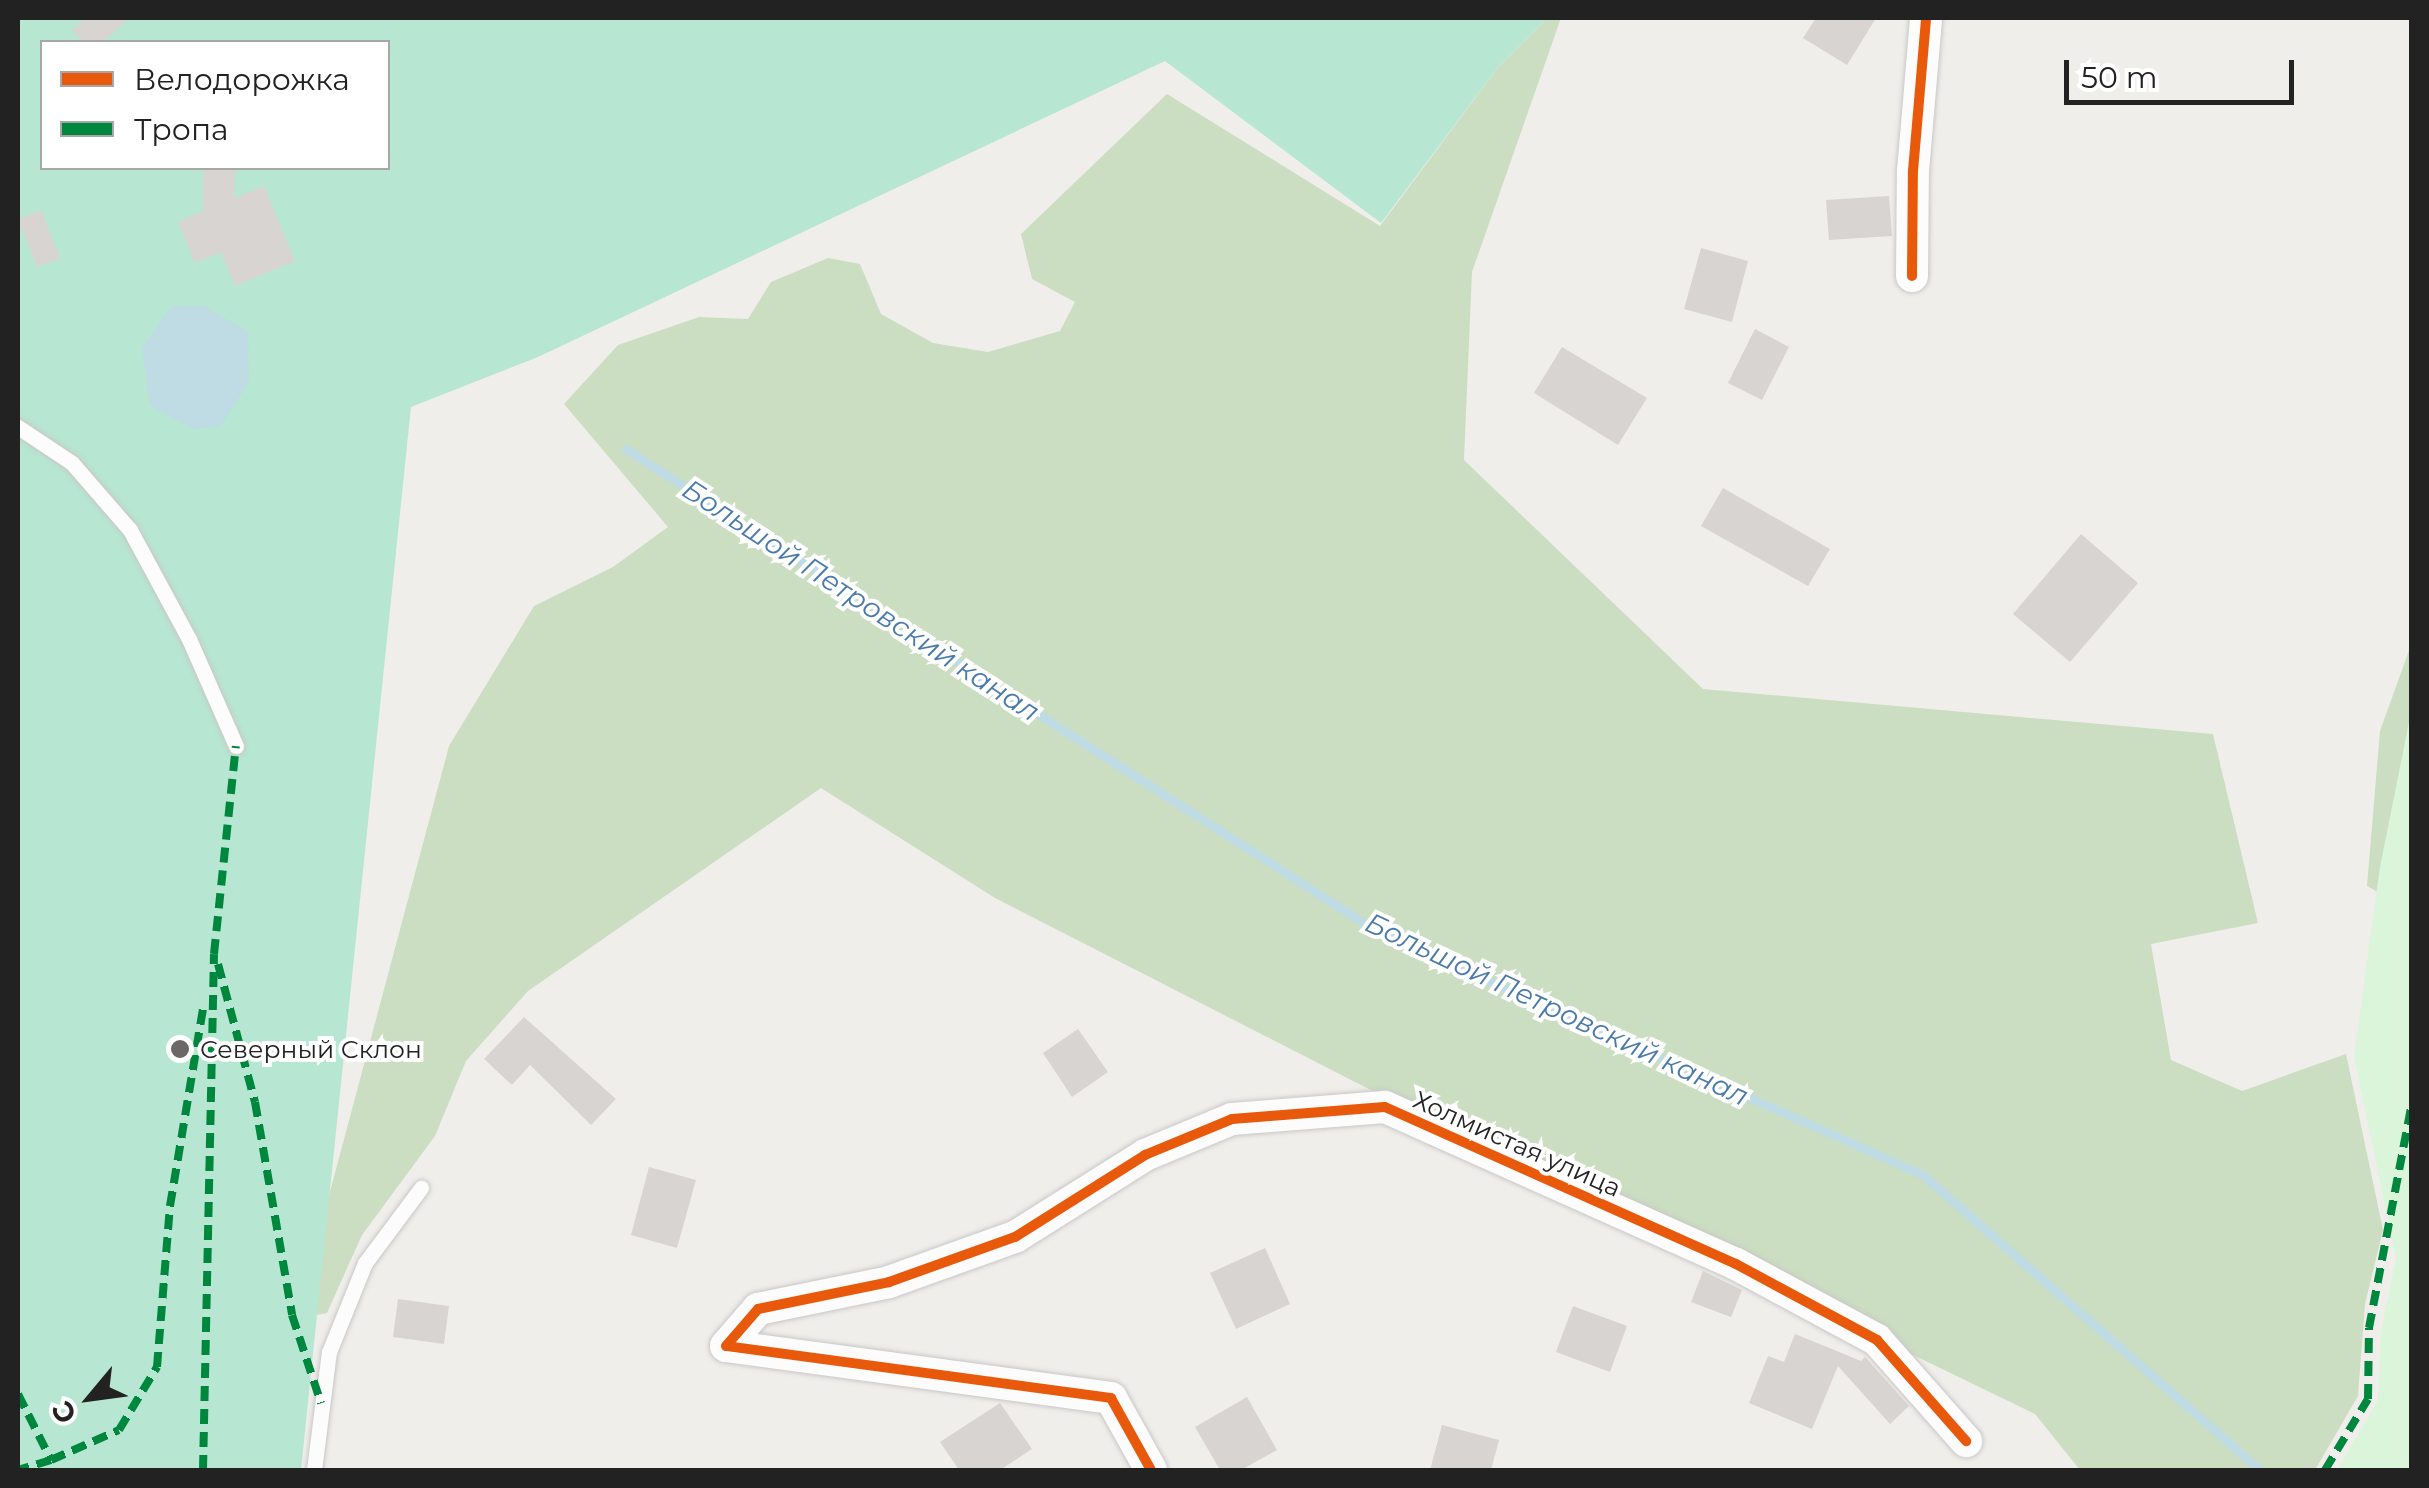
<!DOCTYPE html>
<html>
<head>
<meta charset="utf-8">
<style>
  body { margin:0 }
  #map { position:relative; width:2429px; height:1488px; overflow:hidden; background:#f0eeeb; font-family:Montserrat,sans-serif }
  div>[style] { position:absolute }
  .forest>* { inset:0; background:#cbdec1 }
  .park>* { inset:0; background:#daf5da }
  .pitch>* { inset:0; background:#b7e6d2 }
  .water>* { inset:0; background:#bfdbe3 }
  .stream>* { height:9px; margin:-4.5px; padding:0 4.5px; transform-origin:4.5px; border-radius:4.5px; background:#bfdbe3 }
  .building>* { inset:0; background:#d7d4d2 }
  .roads { filter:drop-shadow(0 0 2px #c9c8c7) drop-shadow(0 0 2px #c9c8c7) }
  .lane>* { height:15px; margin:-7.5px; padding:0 7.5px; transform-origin:7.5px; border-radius:7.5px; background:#fdfcfc }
  .street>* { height:32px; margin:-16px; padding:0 16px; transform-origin:16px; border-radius:16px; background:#fdfcfc }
  .quiet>* { height:8px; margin-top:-4px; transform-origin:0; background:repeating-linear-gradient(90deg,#00873e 0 15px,transparent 0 23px) }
  .cycleway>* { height:10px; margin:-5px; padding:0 5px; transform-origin:5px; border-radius:5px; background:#e8590c }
  .dots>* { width:28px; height:28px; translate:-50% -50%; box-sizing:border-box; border:5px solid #fff; border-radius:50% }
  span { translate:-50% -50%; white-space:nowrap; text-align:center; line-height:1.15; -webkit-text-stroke:8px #fff; paint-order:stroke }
  .poi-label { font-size:25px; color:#222 }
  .left { translate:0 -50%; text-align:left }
  .street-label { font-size:25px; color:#222 }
  .water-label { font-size:28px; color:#4a7aab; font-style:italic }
  .frame { position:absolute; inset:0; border:20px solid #222; pointer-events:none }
  .legend { position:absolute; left:40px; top:40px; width:350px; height:130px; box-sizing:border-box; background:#fff; border:2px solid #a7a7a7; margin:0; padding:12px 18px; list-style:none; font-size:30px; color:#222 }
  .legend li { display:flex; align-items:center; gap:20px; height:50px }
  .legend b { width:50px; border:2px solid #a7a7a7 }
  .north { position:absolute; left:40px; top:1348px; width:100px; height:100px; -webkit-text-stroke:8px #fff; paint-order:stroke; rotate:241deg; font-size:28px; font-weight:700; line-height:40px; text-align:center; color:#222 }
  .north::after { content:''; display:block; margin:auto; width:35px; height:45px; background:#222; clip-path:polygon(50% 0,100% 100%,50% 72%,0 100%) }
  .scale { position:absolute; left:2064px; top:60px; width:230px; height:45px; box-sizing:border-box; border:5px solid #222; border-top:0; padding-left:12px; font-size:30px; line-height:35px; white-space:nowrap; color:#222; -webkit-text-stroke:8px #fff; paint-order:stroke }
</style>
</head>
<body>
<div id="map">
  <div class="forest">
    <i style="clip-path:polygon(1547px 18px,1561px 18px,1472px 272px,1464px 460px,1703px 689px,2213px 734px,2258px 923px,2151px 944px,2171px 1060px,2242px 1091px,2346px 1054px,2383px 1230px,2365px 1304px,2358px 1396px,2315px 1470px,2080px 1470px,2035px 1414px,1451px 1131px,995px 898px,821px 788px,528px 991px,466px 1061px,435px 1136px,362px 1235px,327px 1313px,311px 1316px,304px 1289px,449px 746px,534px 606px,613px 567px,668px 527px,564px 404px,618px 345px,699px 317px,748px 319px,771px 282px,828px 258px,860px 264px,881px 314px,933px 343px,988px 352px,1060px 331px,1075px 302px,1032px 279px,1021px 234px,1167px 94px,1380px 226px,1499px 66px)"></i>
    <i style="clip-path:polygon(2411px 645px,2411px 911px,2367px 886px,2380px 731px)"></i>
  </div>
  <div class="park">
    <i style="clip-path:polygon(2411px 712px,2411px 1470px,2337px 1470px,2378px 1400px,2381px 1331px,2396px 1259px,2354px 1056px,2380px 867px)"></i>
  </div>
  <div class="pitch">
    <i style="clip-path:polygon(evenodd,18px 18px,1547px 18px,1499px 66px,1381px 223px,1165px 61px,538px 357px,411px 407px,301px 1470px,18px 1470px,18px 18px,42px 42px,388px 42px,388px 168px,42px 168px,42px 42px)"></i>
  </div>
  <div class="water">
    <i style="clip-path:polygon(172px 306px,204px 306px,248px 332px,249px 381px,221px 426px,193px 429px,150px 405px,142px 348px)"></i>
  </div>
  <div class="stream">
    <i style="left:626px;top:449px;width:888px;rotate:32.72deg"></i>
    <i style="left:1373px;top:929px;width:603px;rotate:24.1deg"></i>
    <i style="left:1923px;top:1175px;width:448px;rotate:41.2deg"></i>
  </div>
  <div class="building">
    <i style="clip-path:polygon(86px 18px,130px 18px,103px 42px,84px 42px,72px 30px)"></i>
    <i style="clip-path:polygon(1816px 18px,1876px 18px,1847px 65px,1803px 38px)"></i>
    <i style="clip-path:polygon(203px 168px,235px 168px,234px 198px,264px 186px,295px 261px,235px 286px,221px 252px,195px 263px,178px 222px,203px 211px)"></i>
    <i style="clip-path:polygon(1889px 196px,1892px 236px,1829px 240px,1826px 200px)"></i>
    <i style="clip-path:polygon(41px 210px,60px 258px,37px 267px,18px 219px)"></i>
    <i style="clip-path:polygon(1701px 248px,1748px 261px,1732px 322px,1684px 309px)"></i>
    <i style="clip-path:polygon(1755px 329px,1789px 347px,1762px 400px,1728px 383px)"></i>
    <i style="clip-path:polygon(1562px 347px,1647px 398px,1618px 445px,1534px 393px)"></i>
    <i style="clip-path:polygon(1723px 488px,1830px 549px,1808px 586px,1701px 526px)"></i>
    <i style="clip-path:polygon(2081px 534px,2138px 583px,2070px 662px,2013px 614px)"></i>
    <i style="clip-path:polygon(524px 1017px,616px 1099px,591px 1125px,530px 1065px,512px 1085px,484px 1059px)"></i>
    <i style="clip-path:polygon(1078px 1029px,1108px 1072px,1072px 1097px,1043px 1053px)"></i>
    <i style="clip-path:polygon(649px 1167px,696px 1180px,677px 1248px,631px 1235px)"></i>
    <i style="clip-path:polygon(1265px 1248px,1290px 1304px,1236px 1329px,1210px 1273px)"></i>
    <i style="clip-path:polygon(1703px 1271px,1742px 1290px,1731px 1317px,1691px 1302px)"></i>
    <i style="clip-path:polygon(398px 1299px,449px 1306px,444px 1344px,393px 1337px)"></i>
    <i style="clip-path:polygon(1573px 1306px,1627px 1326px,1610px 1372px,1556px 1352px)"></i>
    <i style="clip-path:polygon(1795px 1334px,1861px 1361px,1865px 1357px,1909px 1406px,1890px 1424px,1838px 1366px,1812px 1429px,1749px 1403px,1768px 1356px,1784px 1362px)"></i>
    <i style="clip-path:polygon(1247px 1397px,1277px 1450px,1241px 1470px,1220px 1470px,1195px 1427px)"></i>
    <i style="clip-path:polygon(1000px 1403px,1032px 1449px,1000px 1470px,959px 1470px,940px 1442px)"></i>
    <i style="clip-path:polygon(1442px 1425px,1499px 1440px,1491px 1470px,1430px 1470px)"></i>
  </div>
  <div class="roads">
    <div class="lane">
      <i style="left:18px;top:427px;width:65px;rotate:33.7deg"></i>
      <i style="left:72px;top:463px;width:89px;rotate:49.1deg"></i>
      <i style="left:130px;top:530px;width:124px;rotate:61.6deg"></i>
      <i style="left:189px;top:639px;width:117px;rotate:66.3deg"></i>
      <i style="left:314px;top:1470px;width:119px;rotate:-82.8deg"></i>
      <i style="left:329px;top:1352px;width:96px;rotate:-68deg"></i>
      <i style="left:365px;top:1263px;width:94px;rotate:-53.3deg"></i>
    </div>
    <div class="street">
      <i style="left:1912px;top:276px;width:105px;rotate:-89.5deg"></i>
      <i style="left:1913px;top:171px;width:154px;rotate:-85.1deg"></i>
      <i style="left:1151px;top:1470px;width:82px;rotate:-119.1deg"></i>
      <i style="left:1111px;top:1398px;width:388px;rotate:-172.3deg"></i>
      <i style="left:726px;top:1346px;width:49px;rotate:-49.1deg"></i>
      <i style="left:758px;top:1309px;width:134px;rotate:-11.6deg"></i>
      <i style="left:889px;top:1282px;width:134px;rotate:-19.7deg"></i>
      <i style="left:1015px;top:1237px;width:154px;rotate:-32.2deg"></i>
      <i style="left:1145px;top:1155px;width:94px;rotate:-22.5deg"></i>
      <i style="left:1232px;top:1119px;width:153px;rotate:-4.5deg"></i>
      <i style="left:1385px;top:1107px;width:385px;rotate:24.1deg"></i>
      <i style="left:1736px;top:1264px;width:160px;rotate:28.3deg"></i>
      <i style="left:1877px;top:1340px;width:135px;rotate:48.6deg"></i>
    </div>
  </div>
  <div class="quiet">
    <i style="left:218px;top:964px;width:143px;rotate:75deg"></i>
    <i style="left:255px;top:1102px;width:216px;rotate:80.1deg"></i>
    <i style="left:292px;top:1315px;width:93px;rotate:71.8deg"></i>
    <i style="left:18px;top:1394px;width:74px;rotate:63.4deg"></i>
    <i style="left:51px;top:1460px;width:34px;rotate:163deg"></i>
    <i style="left:51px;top:1460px;width:74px;rotate:-23.8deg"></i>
    <i style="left:119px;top:1430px;width:74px;rotate:-58.9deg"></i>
    <i style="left:157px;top:1367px;width:162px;rotate:-85.4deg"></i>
    <i style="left:170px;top:1206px;width:206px;rotate:-80.5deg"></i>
    <i style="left:203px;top:1470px;width:516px;rotate:-88.78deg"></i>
    <i style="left:214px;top:954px;width:209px;rotate:-84deg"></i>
    <i style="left:2325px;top:1470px;width:83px;rotate:-58.8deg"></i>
    <i style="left:2368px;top:1399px;width:71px;rotate:-89.2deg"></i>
    <i style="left:2369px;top:1328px;width:230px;rotate:-79.2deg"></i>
  </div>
  <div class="cycleway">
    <i style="left:1912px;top:276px;width:105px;rotate:-89.5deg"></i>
    <i style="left:1913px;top:171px;width:154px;rotate:-85.1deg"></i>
    <i style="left:1151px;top:1470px;width:82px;rotate:-119.1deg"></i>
    <i style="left:1111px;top:1398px;width:388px;rotate:-172.3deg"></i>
    <i style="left:726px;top:1346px;width:49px;rotate:-49.1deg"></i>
    <i style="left:758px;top:1309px;width:134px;rotate:-11.6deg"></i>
    <i style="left:889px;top:1282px;width:134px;rotate:-19.7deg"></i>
    <i style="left:1015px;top:1237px;width:154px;rotate:-32.2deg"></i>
    <i style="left:1145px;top:1155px;width:94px;rotate:-22.5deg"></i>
    <i style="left:1232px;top:1119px;width:153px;rotate:-4.5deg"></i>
    <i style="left:1385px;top:1107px;width:385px;rotate:24.1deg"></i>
    <i style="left:1736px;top:1264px;width:160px;rotate:28.3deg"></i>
    <i style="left:1877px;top:1340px;width:135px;rotate:48.6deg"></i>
  </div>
  <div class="dots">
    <i style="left:180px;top:1049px;background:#6a6968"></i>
  </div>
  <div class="poi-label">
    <span class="left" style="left:200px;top:1049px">Северный Склон</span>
  </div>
  <div class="street-label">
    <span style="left:1517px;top:1144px;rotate:24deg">Холмистая улица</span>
  </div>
  <div class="water-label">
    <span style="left:861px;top:600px;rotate:33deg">Большой Петровский канал</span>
    <span style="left:1557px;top:1009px;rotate:25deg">Большой Петровский канал</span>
  </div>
  <div class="frame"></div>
  <ul class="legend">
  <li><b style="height:12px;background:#e8590c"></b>Велодорожка</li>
  <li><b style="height:12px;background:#00873e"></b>Тропа</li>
  </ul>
  <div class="north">С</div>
  <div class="scale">50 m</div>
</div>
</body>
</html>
